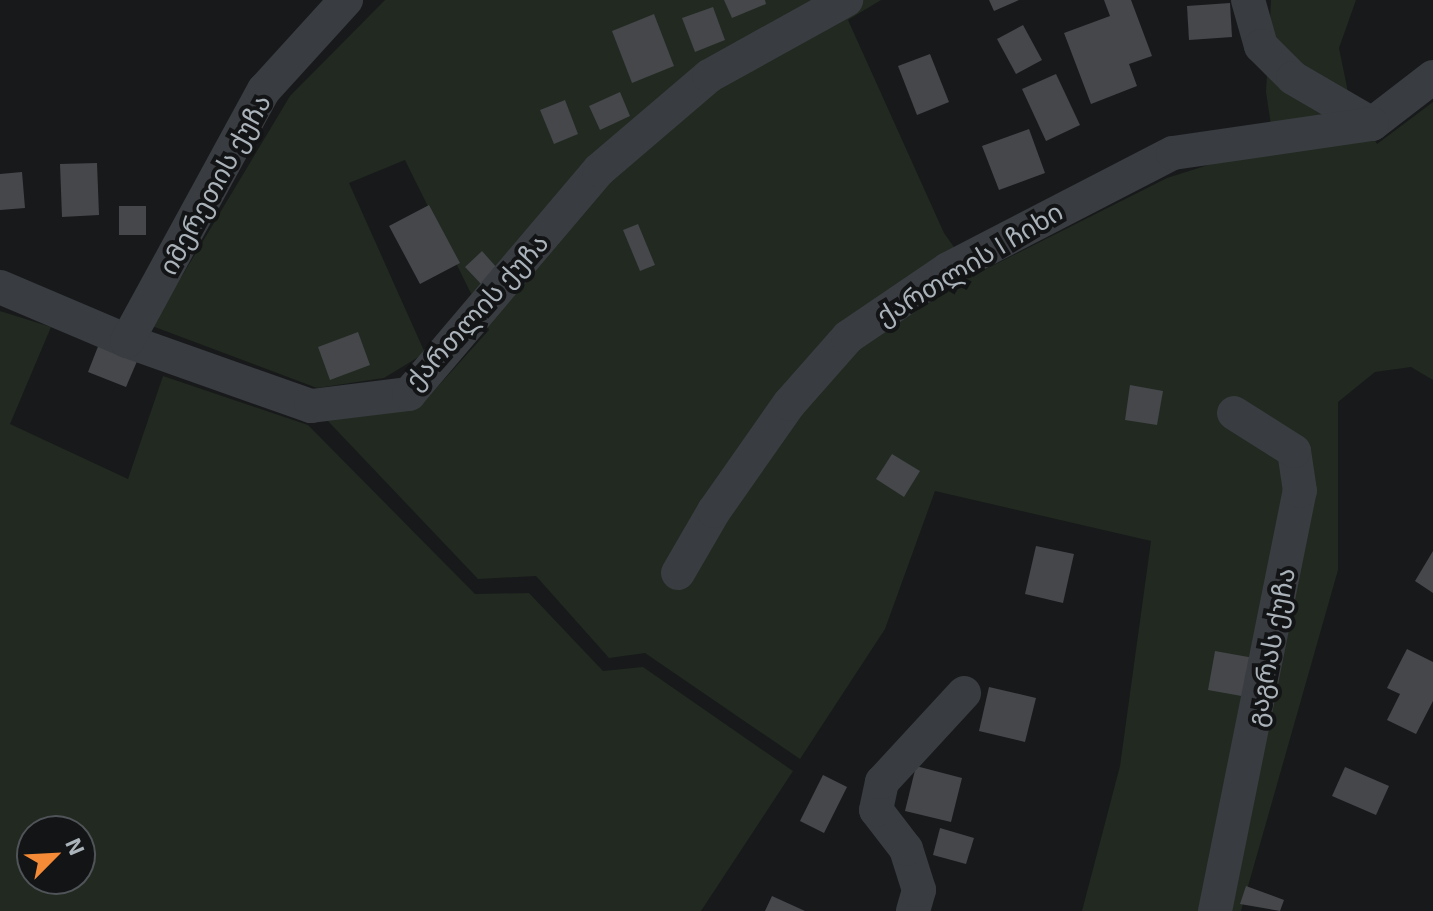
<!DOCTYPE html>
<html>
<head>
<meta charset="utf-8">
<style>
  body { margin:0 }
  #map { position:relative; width:1433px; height:911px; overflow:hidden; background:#18191b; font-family:"Exo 2","Noto Sans Georgian",sans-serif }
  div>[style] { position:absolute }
  .green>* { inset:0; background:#212920 }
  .building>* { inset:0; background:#45474b }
  .street>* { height:34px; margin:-17px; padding:0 17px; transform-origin:17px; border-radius:17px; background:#393c40 }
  span { translate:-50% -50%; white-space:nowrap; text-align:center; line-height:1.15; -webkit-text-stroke:8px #131416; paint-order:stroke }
  .street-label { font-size:26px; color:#abb3ba }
  .north { position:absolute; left:16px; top:815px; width:80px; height:80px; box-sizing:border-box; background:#131416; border:2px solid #505458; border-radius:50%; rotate:66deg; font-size:22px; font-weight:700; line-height:32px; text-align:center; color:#abb3ba }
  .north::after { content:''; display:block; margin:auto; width:28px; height:36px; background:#f58b36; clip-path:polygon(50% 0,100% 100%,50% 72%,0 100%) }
</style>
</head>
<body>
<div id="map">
  <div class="green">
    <i style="clip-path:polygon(385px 0,881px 0,848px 20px,944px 233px,974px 275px,1167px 178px,1230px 158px,1275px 152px,1266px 92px,1271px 0,1356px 0,1339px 48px,1349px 97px,1377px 144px,1433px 102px,1433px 380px,1411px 367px,1375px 372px,1338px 402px,1338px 570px,1241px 911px,1082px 911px,1120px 766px,1151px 541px,935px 491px,885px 629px,800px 759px,645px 653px,609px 658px,536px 576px,478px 579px,325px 418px,421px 405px,489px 330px,405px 160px,349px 183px,425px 353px,384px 378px,317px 388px,152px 326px,290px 96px)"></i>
    <i style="clip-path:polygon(evenodd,0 311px,51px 327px,10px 424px,128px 479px,163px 376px,308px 425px,475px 594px,529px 593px,603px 671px,643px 667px,793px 771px,701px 911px,0 911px,0 311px,32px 831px,80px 831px,80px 879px,32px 879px,32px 831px)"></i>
  </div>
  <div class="building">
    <i style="clip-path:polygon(724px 0,765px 0,766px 4px,732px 18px)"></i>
    <i style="clip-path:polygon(989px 0,1019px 0,994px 11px)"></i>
    <i style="clip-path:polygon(1104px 0,1131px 0,1152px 56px,1129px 64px,1137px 86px,1091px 104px,1064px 33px,1110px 16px)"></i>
    <i style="clip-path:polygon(1230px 3px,1232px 37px,1189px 40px,1187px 6px)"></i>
    <i style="clip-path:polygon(713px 7px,725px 40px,695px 52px,682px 18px)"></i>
    <i style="clip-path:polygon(654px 14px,674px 66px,632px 83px,612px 31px)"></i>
    <i style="clip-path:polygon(1023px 25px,1042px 60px,1016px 74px,997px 39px)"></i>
    <i style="clip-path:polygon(930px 54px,949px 102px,917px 115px,898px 66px)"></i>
    <i style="clip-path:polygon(1056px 74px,1080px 125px,1046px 141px,1022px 89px)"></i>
    <i style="clip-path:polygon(620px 92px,630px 116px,600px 130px,589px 106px)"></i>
    <i style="clip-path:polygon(565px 100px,578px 134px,554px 144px,540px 110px)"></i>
    <i style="clip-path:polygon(1029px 129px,1045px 173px,999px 190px,982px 146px)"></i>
    <i style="clip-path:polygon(97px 163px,99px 215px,62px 217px,60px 164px)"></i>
    <i style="clip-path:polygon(22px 172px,25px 208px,0 210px,0 174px)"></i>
    <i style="clip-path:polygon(429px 205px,460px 263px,420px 284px,389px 226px)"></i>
    <i style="clip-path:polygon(119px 206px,146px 206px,146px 235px,119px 235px)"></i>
    <i style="clip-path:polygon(638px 224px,655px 265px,640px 271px,623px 230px)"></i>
    <i style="clip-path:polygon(482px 251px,498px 269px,481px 284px,465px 267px)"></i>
    <i style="clip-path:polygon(358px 332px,370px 365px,330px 380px,318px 347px)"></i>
    <i style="clip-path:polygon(99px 344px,138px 359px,126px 387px,88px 372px)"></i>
    <i style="clip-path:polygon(1130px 385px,1163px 391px,1157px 425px,1125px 420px)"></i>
    <i style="clip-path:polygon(892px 454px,920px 471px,904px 497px,876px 479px)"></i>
    <i style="clip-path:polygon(1036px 546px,1074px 554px,1063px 603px,1025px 594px)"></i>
    <i style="clip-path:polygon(1433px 551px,1433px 593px,1415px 581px)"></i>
    <i style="clip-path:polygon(1407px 649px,1433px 662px,1433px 701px,1416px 734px,1387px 720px,1400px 694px,1387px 688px)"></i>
    <i style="clip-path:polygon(1215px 651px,1254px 658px,1247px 697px,1208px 690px)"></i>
    <i style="clip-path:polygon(989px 687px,1036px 698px,1025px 742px,979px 731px)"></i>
    <i style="clip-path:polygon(916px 766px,962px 778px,951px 822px,905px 811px)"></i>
    <i style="clip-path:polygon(1345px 767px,1389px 786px,1376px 815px,1332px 796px)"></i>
    <i style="clip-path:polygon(823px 775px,847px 787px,824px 833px,800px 821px)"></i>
    <i style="clip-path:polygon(940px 828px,974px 838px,966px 864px,933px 855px)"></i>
    <i style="clip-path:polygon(1246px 886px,1284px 900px,1280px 911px,1240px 904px)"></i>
    <i style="clip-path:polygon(772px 896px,805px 911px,765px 911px)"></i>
  </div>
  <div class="street">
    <i style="left:1248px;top:0;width:48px;rotate:74.2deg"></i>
    <i style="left:1261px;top:46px;width:45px;rotate:45deg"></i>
    <i style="left:1293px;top:78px;width:91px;rotate:30.2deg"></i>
    <i style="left:1372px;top:124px;width:77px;rotate:-37.6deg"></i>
    <i style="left:0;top:287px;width:138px;rotate:23deg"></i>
    <i style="left:127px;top:341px;width:195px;rotate:19.5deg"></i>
    <i style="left:311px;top:406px;width:99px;rotate:-7deg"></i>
    <i style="left:409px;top:394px;width:294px;rotate:-49.7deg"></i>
    <i style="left:599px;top:170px;width:145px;rotate:-40.5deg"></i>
    <i style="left:709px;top:76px;width:157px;rotate:-29deg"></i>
    <i style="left:127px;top:341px;width:286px;rotate:-61.4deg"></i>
    <i style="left:264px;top:90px;width:122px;rotate:-47.7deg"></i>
    <i style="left:678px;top:573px;width:72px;rotate:-59.9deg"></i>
    <i style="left:714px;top:511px;width:131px;rotate:-55deg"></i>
    <i style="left:789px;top:404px;width:89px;rotate:-48.6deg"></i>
    <i style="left:848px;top:337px;width:121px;rotate:-34.2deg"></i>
    <i style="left:948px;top:269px;width:253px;rotate:-27.3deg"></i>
    <i style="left:1173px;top:153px;width:201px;rotate:-8.3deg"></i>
    <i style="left:913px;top:911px;width:22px;rotate:-74deg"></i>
    <i style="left:919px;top:890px;width:43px;rotate:-107.6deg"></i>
    <i style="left:906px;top:849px;width:49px;rotate:-127.6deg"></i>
    <i style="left:876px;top:810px;width:29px;rotate:-78deg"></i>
    <i style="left:882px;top:782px;width:121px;rotate:-47.3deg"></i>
    <i style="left:1215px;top:911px;width:429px;rotate:-78.6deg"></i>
    <i style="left:1300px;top:491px;width:40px;rotate:-98.5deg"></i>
    <i style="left:1294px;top:451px;width:71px;rotate:-147.7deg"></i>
  </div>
  <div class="street-label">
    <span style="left:214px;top:184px;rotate:-61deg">იმერეთის ქუჩა</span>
    <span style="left:969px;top:263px;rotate:-31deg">ქართლის I ჩიხი</span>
    <span style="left:476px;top:311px;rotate:-48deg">ქართლის ქუჩა</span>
    <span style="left:1270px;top:647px;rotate:-79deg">გაგრას ქუჩა</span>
  </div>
  <div class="north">N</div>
</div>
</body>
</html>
